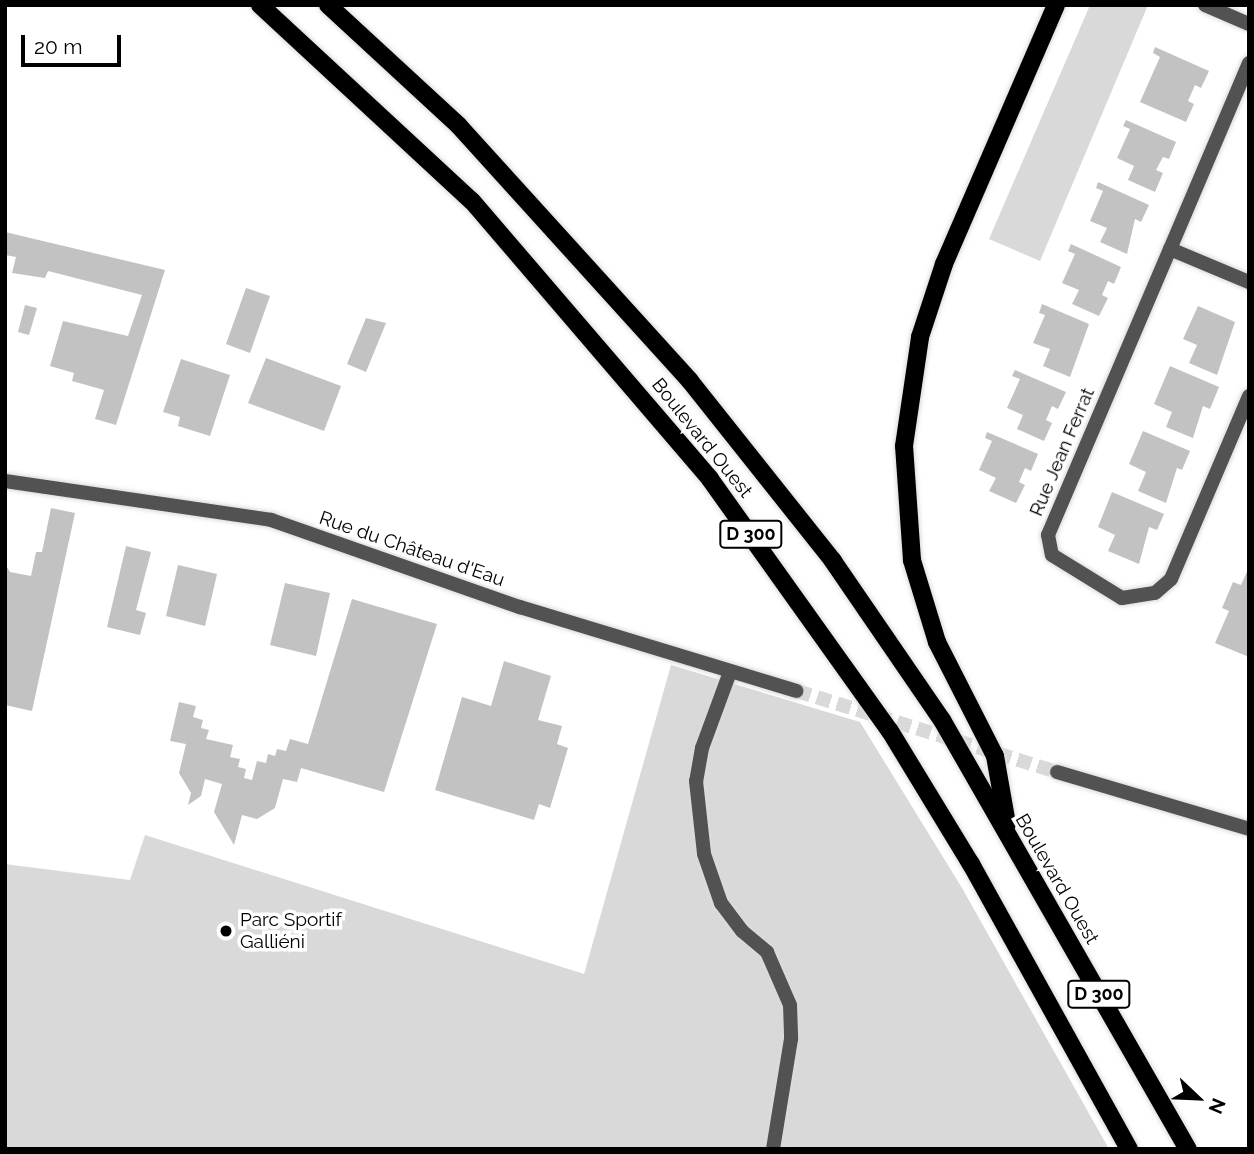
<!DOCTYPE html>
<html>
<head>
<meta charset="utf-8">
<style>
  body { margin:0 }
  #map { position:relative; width:1254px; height:1154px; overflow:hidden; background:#fff; font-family:Raleway,sans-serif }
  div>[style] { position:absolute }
  .green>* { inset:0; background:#d9d9d9 }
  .building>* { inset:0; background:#c2c2c2 }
  .minor-tunnel>* { height:14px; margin-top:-7px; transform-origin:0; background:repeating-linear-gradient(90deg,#d9d9d9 0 14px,transparent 0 21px) }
  .roads { filter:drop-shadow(0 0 2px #dbdbdb) drop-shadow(0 0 2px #dbdbdb) }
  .service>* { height:14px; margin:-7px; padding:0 7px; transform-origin:7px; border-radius:7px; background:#525252 }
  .minor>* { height:14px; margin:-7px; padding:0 7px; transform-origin:7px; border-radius:7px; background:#525252 }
  .primary>* { height:18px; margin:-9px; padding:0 9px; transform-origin:9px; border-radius:9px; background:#000 }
  .dots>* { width:19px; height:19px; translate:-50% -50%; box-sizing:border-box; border:4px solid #fff; border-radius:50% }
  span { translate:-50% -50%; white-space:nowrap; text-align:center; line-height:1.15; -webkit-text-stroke:7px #fff; paint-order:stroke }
  .shield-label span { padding:2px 5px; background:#fff; border:2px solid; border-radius:5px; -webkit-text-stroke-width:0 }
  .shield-label { font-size:18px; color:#000; font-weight:700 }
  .street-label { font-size:19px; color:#000 }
  .poi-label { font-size:19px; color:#000 }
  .left { translate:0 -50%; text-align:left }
  .frame { position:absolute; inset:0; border:7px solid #000; pointer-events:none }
  .north { position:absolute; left:1163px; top:1063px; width:70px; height:70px; -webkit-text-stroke:5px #fff; paint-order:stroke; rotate:113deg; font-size:19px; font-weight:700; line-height:28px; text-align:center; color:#000 }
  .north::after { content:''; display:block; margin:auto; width:24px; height:32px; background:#000; clip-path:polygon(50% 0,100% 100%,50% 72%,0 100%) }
  .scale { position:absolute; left:21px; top:35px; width:100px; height:32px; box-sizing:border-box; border:4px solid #000; border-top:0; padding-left:9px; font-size:21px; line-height:24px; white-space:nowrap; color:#000; -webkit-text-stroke:5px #fff; paint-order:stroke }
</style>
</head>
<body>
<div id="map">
  <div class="green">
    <i style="clip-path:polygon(1090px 5px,1148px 5px,1040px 261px,989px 239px)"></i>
    <i style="clip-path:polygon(671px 665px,860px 722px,962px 888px,1109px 1149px,5px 1149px,5px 864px,130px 880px,145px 835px,584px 974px)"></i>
  </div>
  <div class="building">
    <i style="clip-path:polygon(1155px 47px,1209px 71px,1201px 88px,1195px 85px,1188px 101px,1194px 104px,1186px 122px,1140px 102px,1160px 57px,1153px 53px)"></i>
    <i style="clip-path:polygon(1126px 120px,1176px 142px,1169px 159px,1163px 157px,1156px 170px,1163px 173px,1155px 192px,1128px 180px,1134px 166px,1117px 158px,1130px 129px,1123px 126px)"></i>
    <i style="clip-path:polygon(1098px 182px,1149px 205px,1141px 222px,1135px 219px,1127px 254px,1100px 242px,1107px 228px,1090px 221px,1103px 191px,1096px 188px)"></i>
    <i style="clip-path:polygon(5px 232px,165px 270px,116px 425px,95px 419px,104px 390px,72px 381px,74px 373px,50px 366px,63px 321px,128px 336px,142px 295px,48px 271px,45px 278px,12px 273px,16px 257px,5px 255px)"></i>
    <i style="clip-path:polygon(1071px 244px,1121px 267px,1114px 284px,1108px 281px,1102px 295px,1108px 298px,1099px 316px,1072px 304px,1079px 290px,1062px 283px,1075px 254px,1068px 251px)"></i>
    <i style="clip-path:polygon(246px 288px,270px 296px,250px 353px,226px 344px)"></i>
    <i style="clip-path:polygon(1042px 304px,1089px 324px,1070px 377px,1043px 366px,1050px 349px,1033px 343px,1045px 315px,1039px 313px)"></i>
    <i style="clip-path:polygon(25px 305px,37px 308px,29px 335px,18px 332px)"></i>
    <i style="clip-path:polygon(1198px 306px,1235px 322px,1217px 375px,1189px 363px,1197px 345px,1183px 339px)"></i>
    <i style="clip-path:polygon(366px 318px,386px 323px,366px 372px,347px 364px)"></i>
    <i style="clip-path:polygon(266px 358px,341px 386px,324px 431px,248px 403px)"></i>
    <i style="clip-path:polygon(181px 359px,230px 375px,210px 436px,178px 426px,180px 417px,163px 412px)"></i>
    <i style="clip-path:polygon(1170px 366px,1219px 387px,1210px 409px,1203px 406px,1193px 438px,1166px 427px,1172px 412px,1154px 404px)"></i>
    <i style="clip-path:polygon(1015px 370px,1066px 392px,1058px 409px,1052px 406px,1046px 420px,1052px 423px,1044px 441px,1017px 429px,1023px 415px,1007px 408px,1020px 379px,1012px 376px)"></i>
    <i style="clip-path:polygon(1143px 431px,1190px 451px,1182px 470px,1177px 468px,1166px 503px,1138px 491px,1146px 472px,1129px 464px)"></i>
    <i style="clip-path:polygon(987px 432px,1038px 454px,1031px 471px,1025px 468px,1019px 482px,1025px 485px,1016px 503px,989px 491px,996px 478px,979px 470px,992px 441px,985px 438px)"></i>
    <i style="clip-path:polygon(1112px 492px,1164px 514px,1157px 530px,1149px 527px,1139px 564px,1108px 551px,1115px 535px,1098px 527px)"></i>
    <i style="clip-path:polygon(51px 508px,75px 513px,32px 711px,5px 705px,5px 564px,10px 572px,31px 576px,36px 552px,42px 552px)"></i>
    <i style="clip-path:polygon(126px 546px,151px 552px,136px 610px,146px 613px,140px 635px,107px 627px)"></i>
    <i style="clip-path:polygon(178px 565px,217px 574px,205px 626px,166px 616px)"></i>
    <i style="clip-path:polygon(1249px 567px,1249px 657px,1215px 643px,1229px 611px,1222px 608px,1233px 582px,1241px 585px)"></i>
    <i style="clip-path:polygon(285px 583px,330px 593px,316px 656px,270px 645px)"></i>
    <i style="clip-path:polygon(352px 599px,437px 624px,384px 792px,301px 768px,297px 782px,283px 779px,275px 808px,257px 819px,242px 815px,234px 845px,214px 812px,222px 784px,205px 779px,201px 796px,188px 805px,191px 793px,179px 773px,186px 744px,170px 741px,179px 702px,196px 706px,193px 717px,203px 720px,201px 728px,209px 730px,206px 739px,233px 745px,230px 757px,240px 759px,238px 767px,246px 769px,244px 778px,252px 780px,257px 761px,266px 763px,268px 754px,275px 756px,277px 749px,286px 751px,290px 739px,308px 744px)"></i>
    <i style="clip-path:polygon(504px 661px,551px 676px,538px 720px,562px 726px,557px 744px,568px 748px,550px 808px,539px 804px,534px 820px,435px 790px,462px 697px,491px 706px)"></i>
  </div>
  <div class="minor-tunnel">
    <i style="left:797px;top:691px;width:272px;rotate:17.3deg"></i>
  </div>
  <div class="roads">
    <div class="service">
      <i style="left:730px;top:672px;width:81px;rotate:110.2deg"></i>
      <i style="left:702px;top:748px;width:34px;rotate:100deg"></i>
      <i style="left:696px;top:781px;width:73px;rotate:83.7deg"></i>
      <i style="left:704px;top:854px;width:52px;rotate:70.9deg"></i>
      <i style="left:721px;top:903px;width:35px;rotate:53deg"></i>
      <i style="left:742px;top:931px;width:33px;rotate:40deg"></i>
      <i style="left:767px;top:952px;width:58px;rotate:66.5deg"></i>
      <i style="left:790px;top:1005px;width:34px;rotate:88deg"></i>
      <i style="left:791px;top:1039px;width:111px;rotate:99.3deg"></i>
    </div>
    <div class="minor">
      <i style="left:1205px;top:5px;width:48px;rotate:23.4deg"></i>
      <i style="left:1249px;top:63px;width:202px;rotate:113deg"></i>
      <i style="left:1170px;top:249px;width:86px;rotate:22.7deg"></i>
      <i style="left:1170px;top:249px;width:311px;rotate:113.1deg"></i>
      <i style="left:1048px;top:535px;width:20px;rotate:79deg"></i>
      <i style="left:1052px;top:555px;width:82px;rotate:31.6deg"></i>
      <i style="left:1122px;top:598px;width:33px;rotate:-9deg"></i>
      <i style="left:1155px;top:593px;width:21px;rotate:-41deg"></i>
      <i style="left:1171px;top:579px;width:199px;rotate:-66.9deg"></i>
      <i style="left:5px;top:481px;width:269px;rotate:8.3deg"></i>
      <i style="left:271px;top:520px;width:264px;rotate:19.3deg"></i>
      <i style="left:520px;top:607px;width:289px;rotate:16.9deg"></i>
      <i style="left:1057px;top:772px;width:200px;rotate:16.5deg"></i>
    </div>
    <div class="primary">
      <i style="left:260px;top:5px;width:289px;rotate:42.8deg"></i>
      <i style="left:472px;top:201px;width:366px;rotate:49.4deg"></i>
      <i style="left:710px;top:479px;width:310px;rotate:54.5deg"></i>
      <i style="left:890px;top:731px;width:156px;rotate:58.7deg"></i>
      <i style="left:971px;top:864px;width:326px;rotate:61deg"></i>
      <i style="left:328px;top:5px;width:178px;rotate:42.7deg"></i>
      <i style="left:459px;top:126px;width:344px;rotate:47.8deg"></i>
      <i style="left:690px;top:381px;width:230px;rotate:51.5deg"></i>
      <i style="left:833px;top:561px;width:193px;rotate:55.6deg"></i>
      <i style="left:942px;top:720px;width:495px;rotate:60.2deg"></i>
      <i style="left:1007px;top:824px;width:69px;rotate:-100deg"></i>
      <i style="left:995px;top:756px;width:128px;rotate:-117deg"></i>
      <i style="left:937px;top:642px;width:86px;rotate:-107deg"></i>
      <i style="left:912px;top:560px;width:114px;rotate:-94deg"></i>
      <i style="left:904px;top:446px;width:110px;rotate:-81.6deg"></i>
      <i style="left:920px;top:337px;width:77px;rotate:-71.8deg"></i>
      <i style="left:944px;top:264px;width:282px;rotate:-66.6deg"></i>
    </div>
  </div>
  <div class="dots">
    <i style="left:226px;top:931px;background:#000"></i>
  </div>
  <div class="shield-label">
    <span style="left:751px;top:534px">D 300</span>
    <span style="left:1099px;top:994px">D 300</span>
  </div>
  <div class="street-label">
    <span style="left:702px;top:438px;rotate:51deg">Boulevard Ouest</span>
    <span style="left:1062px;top:452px;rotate:-67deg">Rue Jean Ferrat</span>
    <span style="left:412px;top:549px;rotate:19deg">Rue du Château d'Eau</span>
    <span style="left:1057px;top:879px;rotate:60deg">Boulevard Ouest</span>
  </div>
  <div class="poi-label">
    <span class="left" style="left:240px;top:931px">Parc Sportif<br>Galliéni</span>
  </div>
  <div class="frame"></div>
  <div class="north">N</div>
  <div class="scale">20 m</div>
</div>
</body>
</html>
